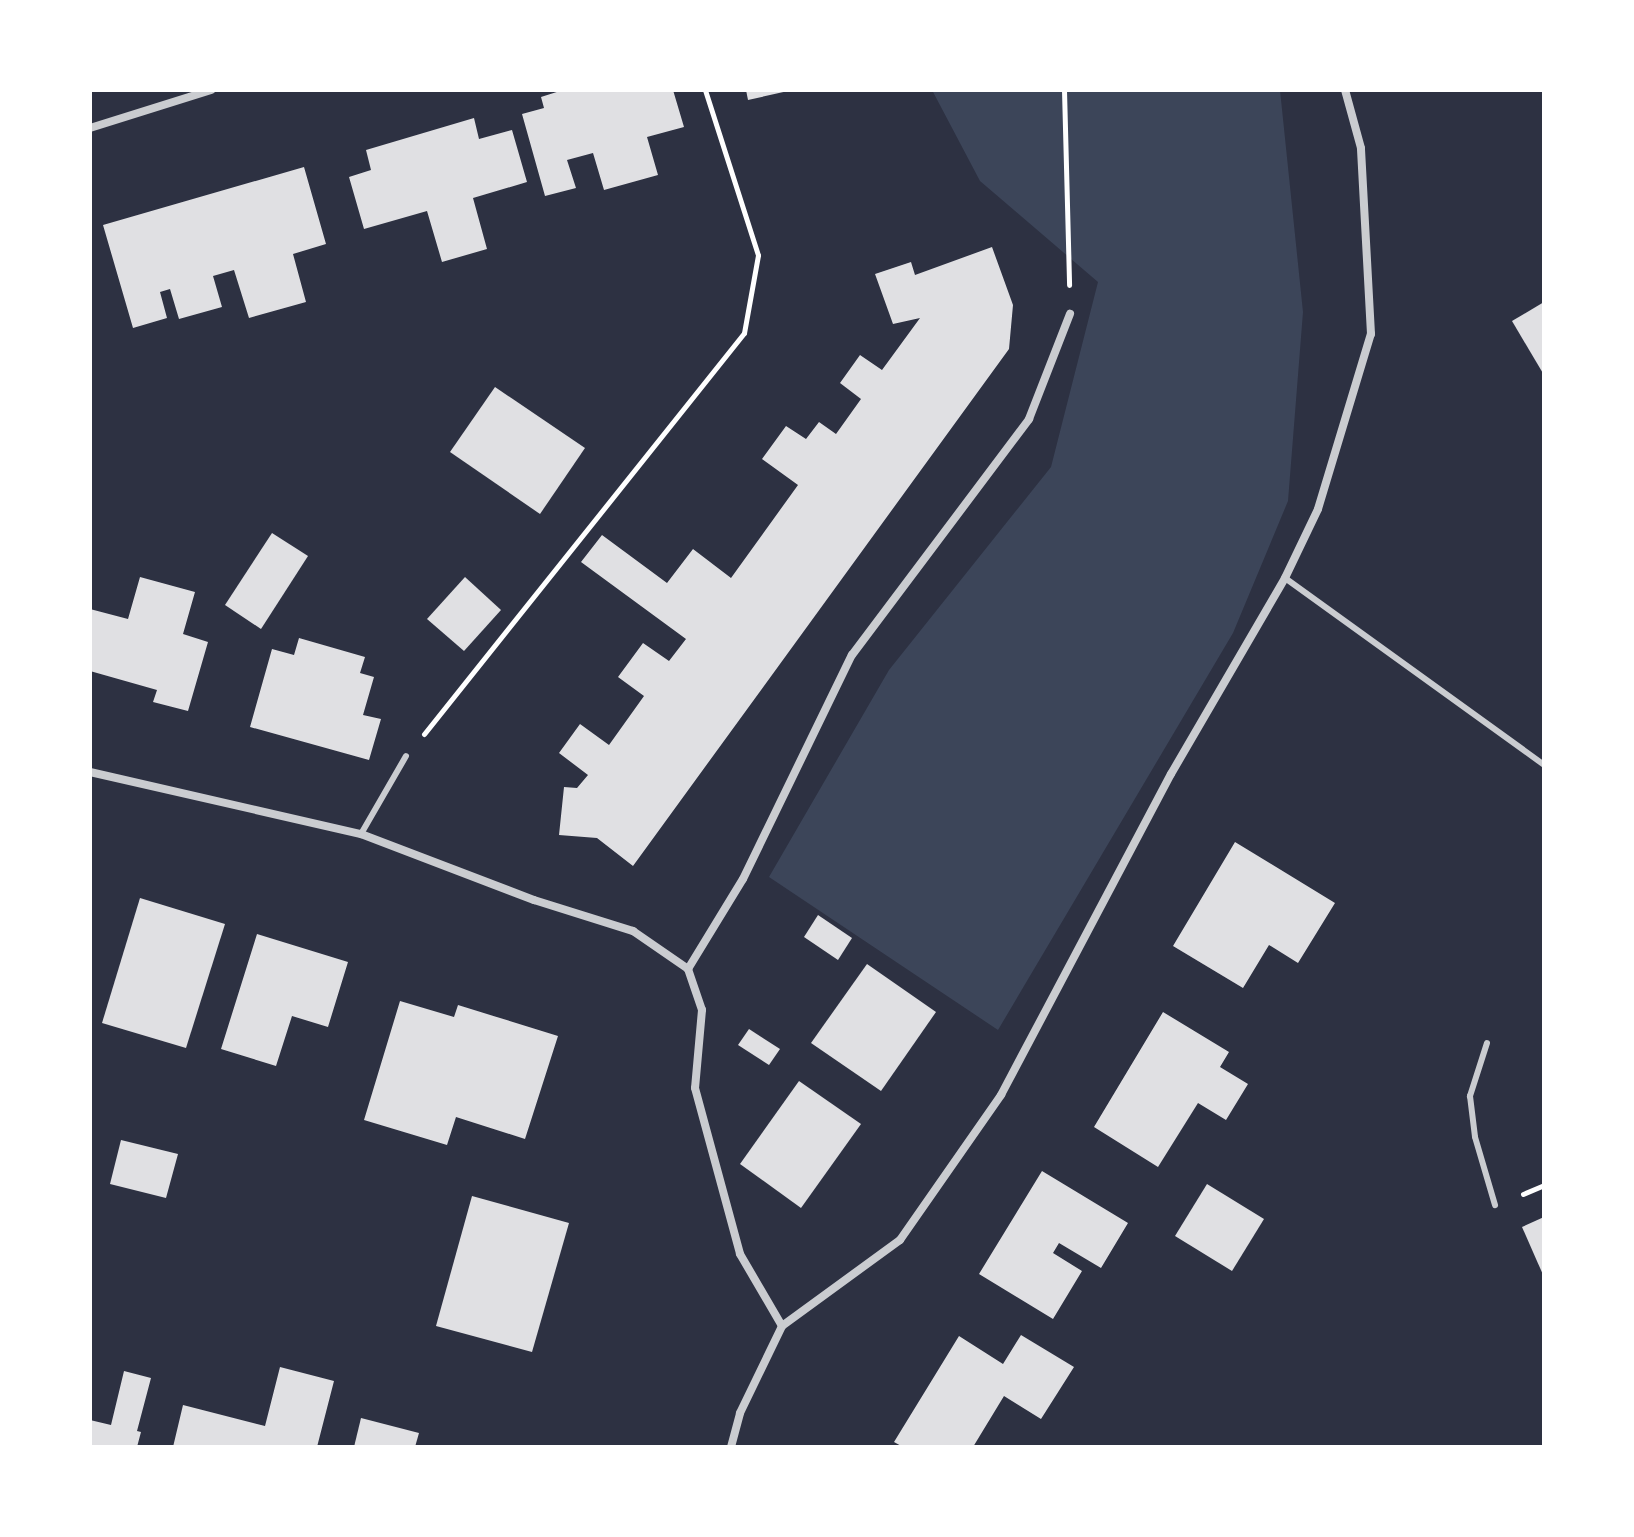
<!DOCTYPE html>
<html>
<head>
<meta charset="utf-8">
<style>
  body { margin:0 }
  #map { position:relative; width:1634px; height:1537px; overflow:hidden; background:#2d3142; font-family:Ubuntu,sans-serif }
  div>[style] { position:absolute }
  .green>* { inset:0; background:#3c4559 }
  .building>* { inset:0; background:#e0e0e3 }
  .path>* { height:5px; margin:-2.5px; padding:0 2.5px; transform-origin:2.5px; border-radius:2.5px; background:#fff }
  .service>* { height:6px; margin:-3px; padding:0 3px; transform-origin:3px; border-radius:3px; background:#caccd0 }
  .minor>* { height:8px; margin:-4px; padding:0 4px; transform-origin:4px; border-radius:4px; background:#caccd0 }
  span { translate:-50% -50%; white-space:nowrap; text-align:center; line-height:1.15; -webkit-text-stroke:7px #fff; paint-order:stroke }
  .frame { position:absolute; inset:0; border:92px solid #fff; pointer-events:none }
</style>
</head>
<body>
<div id="map">
  <div class="green">
    <i style="clip-path:polygon(932px 90px,1280px 90px,1303px 312px,1288px 501px,1233px 633px,998px 1030px,769px 877px,889px 670px,1051px 467px,1098px 282px,980px 181px)"></i>
  </div>
  <div class="building">
    <i style="clip-path:polygon(563px 90px,673px 90px,684px 127px,647px 137px,658px 175px,604px 190px,593px 153px,567px 160px,576px 188px,545px 196px,522px 114px,544px 108px,541px 97px)"></i>
    <i style="clip-path:polygon(746px 90px,788px 90px,788px 91px,748px 100px)"></i>
    <i style="clip-path:polygon(474px 118px,479px 139px,512px 130px,527px 182px,473px 198px,487px 249px,442px 262px,427px 211px,364px 229px,349px 177px,371px 170px,366px 150px)"></i>
    <i style="clip-path:polygon(304px 167px,326px 244px,293px 254px,306px 302px,249px 318px,234px 270px,213px 276px,222px 307px,179px 319px,170px 289px,160px 292px,167px 318px,133px 328px,103px 225px)"></i>
    <i style="clip-path:polygon(992px 247px,1013px 305px,1009px 349px,633px 866px,597px 838px,559px 835px,564px 787px,577px 788px,588px 775px,559px 753px,580px 724px,609px 745px,644px 696px,618px 677px,643px 643px,669px 661px,686px 639px,581px 562px,602px 535px,667px 583px,693px 549px,731px 578px,798px 485px,762px 459px,786px 426px,806px 439px,819px 422px,836px 434px,861px 399px,840px 383px,860px 355px,882px 370px,920px 318px,893px 324px,875px 274px,911px 262px,915px 275px)"></i>
    <i style="clip-path:polygon(1544px 302px,1544px 375px,1512px 321px)"></i>
    <i style="clip-path:polygon(495px 387px,585px 448px,540px 514px,450px 452px)"></i>
    <i style="clip-path:polygon(272px 533px,308px 556px,261px 629px,225px 605px)"></i>
    <i style="clip-path:polygon(140px 577px,195px 592px,183px 634px,208px 642px,188px 711px,153px 702px,157px 690px,90px 671px,90px 609px,128px 619px)"></i>
    <i style="clip-path:polygon(465px 577px,501px 610px,464px 651px,427px 619px)"></i>
    <i style="clip-path:polygon(299px 638px,365px 657px,360px 673px,374px 677px,363px 715px,381px 719px,369px 760px,250px 727px,272px 649px,294px 655px)"></i>
    <i style="clip-path:polygon(1235px 842px,1335px 903px,1298px 963px,1269px 945px,1243px 988px,1173px 946px)"></i>
    <i style="clip-path:polygon(140px 898px,225px 924px,186px 1048px,102px 1023px)"></i>
    <i style="clip-path:polygon(818px 915px,852px 938px,838px 960px,804px 937px)"></i>
    <i style="clip-path:polygon(257px 934px,348px 962px,328px 1027px,292px 1016px,276px 1066px,221px 1049px)"></i>
    <i style="clip-path:polygon(867px 964px,936px 1012px,881px 1091px,811px 1043px)"></i>
    <i style="clip-path:polygon(400px 1001px,454px 1017px,458px 1005px,558px 1036px,525px 1139px,456px 1117px,447px 1145px,364px 1120px)"></i>
    <i style="clip-path:polygon(1163px 1012px,1229px 1052px,1220px 1067px,1248px 1084px,1226px 1120px,1198px 1103px,1158px 1167px,1094px 1127px)"></i>
    <i style="clip-path:polygon(749px 1029px,780px 1049px,769px 1065px,738px 1045px)"></i>
    <i style="clip-path:polygon(799px 1081px,861px 1124px,801px 1208px,740px 1164px)"></i>
    <i style="clip-path:polygon(121px 1140px,178px 1154px,166px 1198px,110px 1184px)"></i>
    <i style="clip-path:polygon(1042px 1171px,1128px 1223px,1101px 1268px,1059px 1243px,1053px 1253px,1082px 1271px,1053px 1319px,979px 1274px)"></i>
    <i style="clip-path:polygon(1207px 1184px,1264px 1219px,1232px 1271px,1175px 1236px)"></i>
    <i style="clip-path:polygon(472px 1196px,569px 1223px,532px 1352px,436px 1326px)"></i>
    <i style="clip-path:polygon(1544px 1217px,1544px 1277px,1522px 1227px)"></i>
    <i style="clip-path:polygon(1021px 1335px,1074px 1367px,1041px 1419px,1004px 1396px,973px 1447px,903px 1447px,894px 1442px,959px 1336px,1003px 1364px)"></i>
    <i style="clip-path:polygon(280px 1367px,334px 1381px,317px 1447px,173px 1447px,183px 1405px,265px 1426px)"></i>
    <i style="clip-path:polygon(124px 1371px,151px 1378px,137px 1431px,141px 1432px,137px 1447px,90px 1447px,90px 1420px,111px 1425px)"></i>
    <i style="clip-path:polygon(361px 1418px,419px 1433px,415px 1447px,354px 1447px)"></i>
  </div>
  <div class="path">
    <i style="left:1064px;top:90px;width:195px;rotate:88.5deg"></i>
    <i style="left:424px;top:734px;width:513px;rotate:-51.41deg"></i>
    <i style="left:744px;top:333px;width:79px;rotate:-79.8deg"></i>
    <i style="left:758px;top:255px;width:173px;rotate:-107.8deg"></i>
    <i style="left:1523px;top:1194px;width:23px;rotate:-23deg"></i>
  </div>
  <div class="service">
    <i style="left:1285px;top:578px;width:319px;rotate:35.8deg"></i>
    <i style="left:361px;top:834px;width:90px;rotate:-60deg"></i>
    <i style="left:1487px;top:1043px;width:56px;rotate:107.8deg"></i>
    <i style="left:1470px;top:1096px;width:41px;rotate:83deg"></i>
    <i style="left:1475px;top:1137px;width:71px;rotate:73.6deg"></i>
  </div>
  <div class="minor">
    <i style="left:90px;top:128px;width:127px;rotate:-17.4deg"></i>
    <i style="left:90px;top:772px;width:278px;rotate:12.9deg"></i>
    <i style="left:361px;top:834px;width:185px;rotate:20.9deg"></i>
    <i style="left:534px;top:900px;width:104px;rotate:17.4deg"></i>
    <i style="left:633px;top:931px;width:67px;rotate:34.6deg"></i>
    <i style="left:688px;top:969px;width:105px;rotate:-58.6deg"></i>
    <i style="left:743px;top:879px;width:249px;rotate:-64.1deg"></i>
    <i style="left:852px;top:655px;width:295px;rotate:-53.1deg"></i>
    <i style="left:1029px;top:419px;width:113px;rotate:-68.7deg"></i>
    <i style="left:688px;top:969px;width:43px;rotate:71.1deg"></i>
    <i style="left:702px;top:1010px;width:78px;rotate:95.1deg"></i>
    <i style="left:695px;top:1088px;width:172px;rotate:74.8deg"></i>
    <i style="left:740px;top:1254px;width:83px;rotate:59.7deg"></i>
    <i style="left:731px;top:1447px;width:35px;rotate:-75deg"></i>
    <i style="left:740px;top:1413px;width:97px;rotate:-64.2deg"></i>
    <i style="left:782px;top:1326px;width:146px;rotate:-36.1deg"></i>
    <i style="left:900px;top:1240px;width:177px;rotate:-55.1deg"></i>
    <i style="left:1001px;top:1095px;width:363px;rotate:-62.1deg"></i>
    <i style="left:1171px;top:774px;width:227px;rotate:-59.8deg"></i>
    <i style="left:1285px;top:578px;width:76px;rotate:-64.4deg"></i>
    <i style="left:1318px;top:509px;width:183px;rotate:-73.2deg"></i>
    <i style="left:1371px;top:334px;width:186px;rotate:-93.1deg"></i>
    <i style="left:1361px;top:148px;width:60px;rotate:-105.4deg"></i>
  </div>
  <div class="frame"></div>
</div>
</body>
</html>
